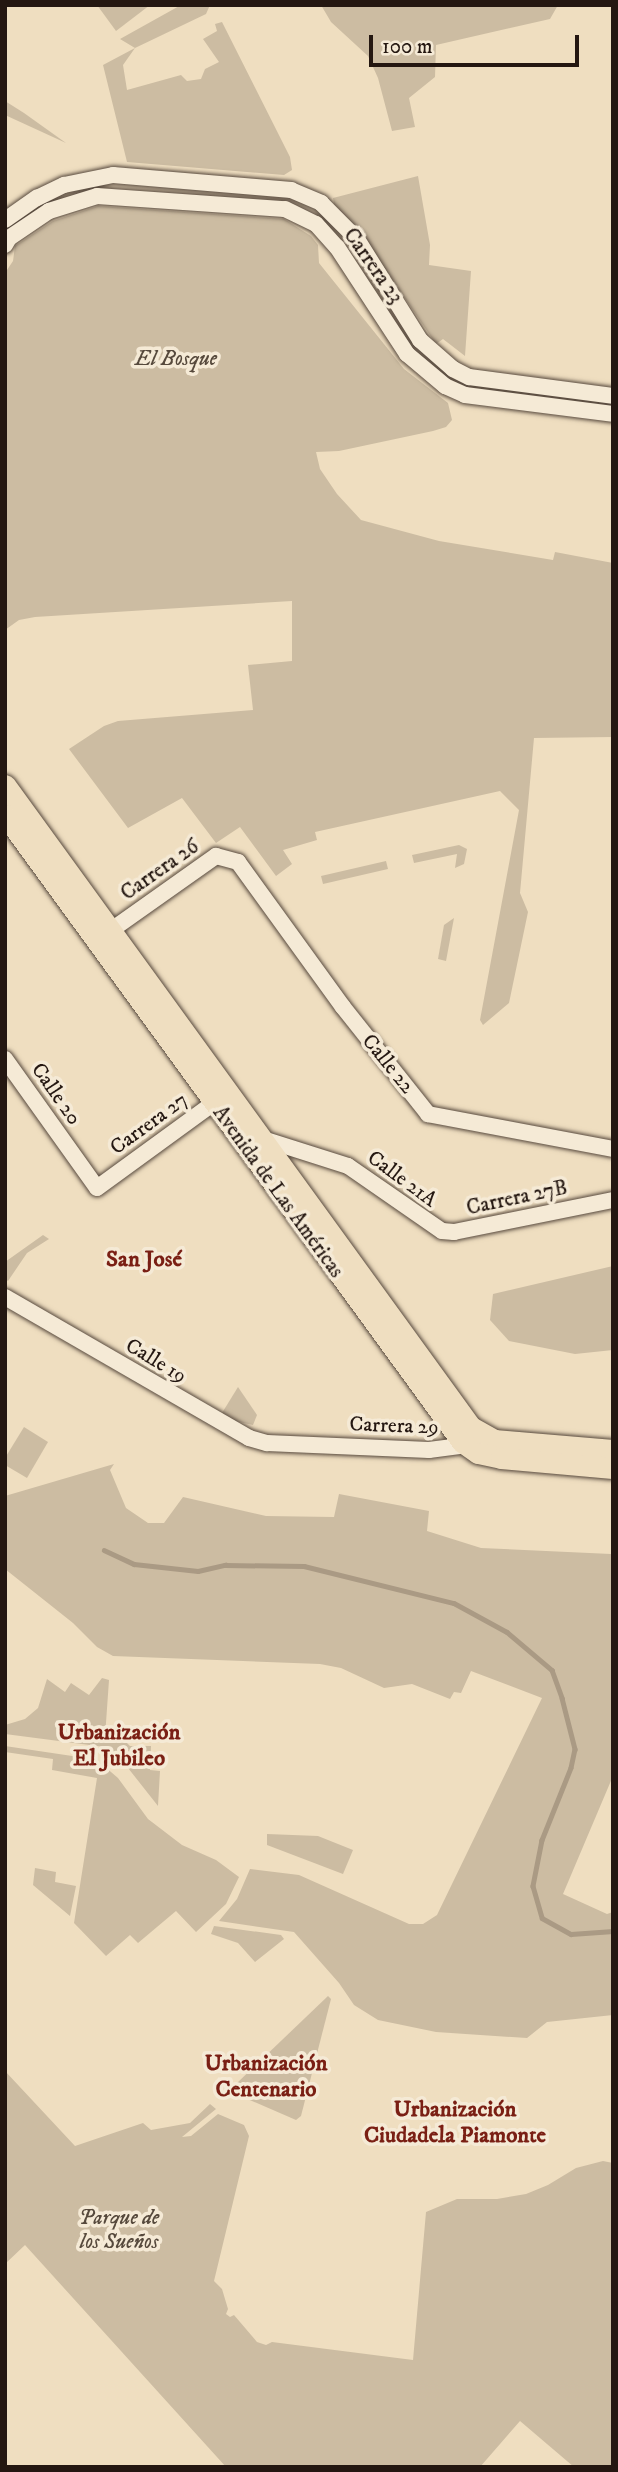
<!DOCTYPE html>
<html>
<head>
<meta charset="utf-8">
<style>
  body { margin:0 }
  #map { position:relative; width:618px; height:2472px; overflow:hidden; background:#efdec0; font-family:"IM FELL DW Pica",serif }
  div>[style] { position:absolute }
  .green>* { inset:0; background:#ccbca2 }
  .stream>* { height:4.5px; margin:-2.25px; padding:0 2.25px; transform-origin:2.25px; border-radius:2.25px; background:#aa9a84 }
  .roads { filter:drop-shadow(0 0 2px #57493d) drop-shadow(0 0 2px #57493d) }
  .minor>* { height:16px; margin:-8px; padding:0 8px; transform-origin:8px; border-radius:8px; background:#f5ead6 }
  .major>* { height:21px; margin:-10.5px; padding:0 10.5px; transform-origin:10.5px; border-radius:10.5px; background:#efdec0 }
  span { translate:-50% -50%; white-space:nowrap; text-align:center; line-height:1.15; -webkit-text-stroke:7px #f5ead6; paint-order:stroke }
  .street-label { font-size:21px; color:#241711 }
  .park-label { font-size:21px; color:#56493c; font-style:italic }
  .neighbourhood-label { font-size:23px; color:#7a1f14; font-weight:700 }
  .frame { position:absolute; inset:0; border:7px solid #241711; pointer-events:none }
  .scale { position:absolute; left:369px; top:35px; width:210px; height:32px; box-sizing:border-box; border:4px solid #241711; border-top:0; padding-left:9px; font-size:21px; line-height:24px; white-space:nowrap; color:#241711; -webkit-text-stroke:5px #f5ead6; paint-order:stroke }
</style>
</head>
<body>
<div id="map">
  <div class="green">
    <i style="clip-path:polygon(97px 5px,150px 5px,116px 31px)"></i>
    <i style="clip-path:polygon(181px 5px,210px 5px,206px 14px,135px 48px,123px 65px,127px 90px,181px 75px,187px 81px,201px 79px,205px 69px,219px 62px,203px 39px,217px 31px,215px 24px,222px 22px,290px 157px,292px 170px,284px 175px,127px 162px,103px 65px,135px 48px,120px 39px)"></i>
    <i style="clip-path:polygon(321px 5px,558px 5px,550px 19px,436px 45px,435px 77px,409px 98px,415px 127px,392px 131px,378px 78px,368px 56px,331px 22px)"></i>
    <i style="clip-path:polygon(5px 101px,24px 113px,66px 143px,5px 115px)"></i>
    <i style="clip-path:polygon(418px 176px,430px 245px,429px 265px,471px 271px,465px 356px,443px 339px,436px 344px,373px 251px,335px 209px,333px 198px)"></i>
    <i style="clip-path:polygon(98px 206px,284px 219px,311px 236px,318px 245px,319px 263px,404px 369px,448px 403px,452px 420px,446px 427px,433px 431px,339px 451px,316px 452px,320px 469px,337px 494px,361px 520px,439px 541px,553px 560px,555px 552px,613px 563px,613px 737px,534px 738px,520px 893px,528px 912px,509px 1003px,483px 1025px,480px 1020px,519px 810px,500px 791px,315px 832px,317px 840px,283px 850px,292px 864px,276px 876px,240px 827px,216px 843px,182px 798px,128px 828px,69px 749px,104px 726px,118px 721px,253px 710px,248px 665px,292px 661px,292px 601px,35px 617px,19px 620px,5px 630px,5px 273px,13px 261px,15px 246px,53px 221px)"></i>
    <i style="clip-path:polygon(459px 845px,467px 849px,464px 864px,455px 868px,457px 854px,414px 863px,412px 855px)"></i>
    <i style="clip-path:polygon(386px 861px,388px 869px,323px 884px,321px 876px)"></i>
    <i style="clip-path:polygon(454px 918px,446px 961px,438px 959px,444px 925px)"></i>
    <i style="clip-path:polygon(43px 1235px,49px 1239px,27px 1253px,8px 1281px,5px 1279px,5px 1262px)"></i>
    <i style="clip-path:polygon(613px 1266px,613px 1350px,575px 1354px,509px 1341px,490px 1320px,493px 1294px)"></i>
    <i style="clip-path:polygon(238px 1387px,257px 1415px,253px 1425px,230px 1420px,222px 1413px)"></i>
    <i style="clip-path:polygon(24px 1427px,48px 1442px,27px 1478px,5px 1465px,5px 1458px)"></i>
    <i style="clip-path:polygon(114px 1464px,110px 1470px,126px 1508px,148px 1523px,164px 1523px,183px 1497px,266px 1516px,334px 1517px,339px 1494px,429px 1511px,427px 1531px,481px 1548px,611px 1554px,613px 1776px,563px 1894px,607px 1914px,613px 1912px,613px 2015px,547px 2022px,527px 2038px,436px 2032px,378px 2020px,354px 2005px,339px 1983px,294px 1932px,219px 1921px,237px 1899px,250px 1869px,299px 1875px,409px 1924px,423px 1924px,437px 1915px,542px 1698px,471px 1671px,461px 1693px,454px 1692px,450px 1699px,412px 1684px,384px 1688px,341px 1668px,320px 1664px,113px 1656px,97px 1647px,73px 1623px,5px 1569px,5px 1496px)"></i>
    <i style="clip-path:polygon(102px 1678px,109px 1680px,105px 1737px,121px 1737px,130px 1746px,151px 1746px,150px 1770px,160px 1771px,158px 1806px,117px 1754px,105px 1747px,5px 1734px,5px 1725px,25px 1719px,38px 1708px,47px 1679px,65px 1692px,71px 1683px,89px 1695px)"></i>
    <i style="clip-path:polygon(5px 1746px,79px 1757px,104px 1766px,118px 1778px,148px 1819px,182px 1845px,216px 1860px,239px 1877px,226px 1904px,196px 1932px,176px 1911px,138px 1943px,130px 1935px,106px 1956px,74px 1923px,97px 1778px,52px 1770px,53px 1759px,5px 1752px)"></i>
    <i style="clip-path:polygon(267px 1834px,318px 1836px,353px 1850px,343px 1874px,267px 1845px)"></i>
    <i style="clip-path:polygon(35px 1868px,56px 1872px,55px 1882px,76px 1886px,70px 1916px,33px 1885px)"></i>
    <i style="clip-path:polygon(214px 1926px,281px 1935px,284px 1939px,255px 1962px,238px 1943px,211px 1934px)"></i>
    <i style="clip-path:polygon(328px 1996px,331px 1999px,301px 2116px,296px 2120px,236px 2094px,236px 2084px)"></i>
    <i style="clip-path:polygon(5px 2071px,75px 2146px,143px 2123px,151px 2130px,190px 2123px,210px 2104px,216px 2109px,182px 2137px,191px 2136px,218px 2114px,244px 2125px,249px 2136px,214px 2281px,222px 2289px,228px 2309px,226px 2314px,230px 2317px,234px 2315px,257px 2342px,266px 2345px,272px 2342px,413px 2360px,426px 2212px,457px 2199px,497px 2199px,526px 2194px,548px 2185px,576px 2168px,603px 2161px,613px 2163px,613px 2467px,574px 2467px,520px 2421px,480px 2467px,226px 2467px,25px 2245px,5px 2264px)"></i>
  </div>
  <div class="stream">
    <i style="left:104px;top:1550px;width:33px;rotate:25deg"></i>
    <i style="left:134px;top:1564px;width:64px;rotate:6.2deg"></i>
    <i style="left:198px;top:1571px;width:28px;rotate:-13deg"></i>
    <i style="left:225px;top:1565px;width:79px;rotate:0.7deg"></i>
    <i style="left:304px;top:1566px;width:154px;rotate:13.9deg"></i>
    <i style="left:454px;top:1603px;width:60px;rotate:28.7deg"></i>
    <i style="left:507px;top:1632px;width:59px;rotate:40.2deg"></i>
    <i style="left:552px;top:1670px;width:30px;rotate:70deg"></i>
    <i style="left:562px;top:1698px;width:53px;rotate:75.7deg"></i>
    <i style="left:575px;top:1749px;width:19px;rotate:102deg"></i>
    <i style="left:571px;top:1768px;width:78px;rotate:111.9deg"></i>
    <i style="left:542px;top:1840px;width:47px;rotate:101.1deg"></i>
    <i style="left:533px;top:1886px;width:33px;rotate:74deg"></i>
    <i style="left:542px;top:1918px;width:33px;rotate:29deg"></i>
    <i style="left:571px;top:1934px;width:42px;rotate:-4.1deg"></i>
  </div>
  <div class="roads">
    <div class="minor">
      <i style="left:5px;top:220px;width:39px;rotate:-35deg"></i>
      <i style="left:37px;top:198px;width:30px;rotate:-26deg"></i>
      <i style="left:64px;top:185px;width:50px;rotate:-11.5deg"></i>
      <i style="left:113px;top:175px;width:179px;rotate:4.8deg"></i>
      <i style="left:291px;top:190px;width:33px;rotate:23deg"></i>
      <i style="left:321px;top:203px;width:51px;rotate:45deg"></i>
      <i style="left:357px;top:239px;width:119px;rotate:58deg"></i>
      <i style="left:420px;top:340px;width:44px;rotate:41.3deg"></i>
      <i style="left:453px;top:369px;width:18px;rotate:27deg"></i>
      <i style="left:469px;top:377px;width:145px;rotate:7.5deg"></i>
      <i style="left:5px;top:245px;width:8px;rotate:-60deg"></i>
      <i style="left:9px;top:238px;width:48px;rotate:-34deg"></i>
      <i style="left:49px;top:211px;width:50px;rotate:-17.4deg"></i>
      <i style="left:97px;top:196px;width:188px;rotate:4deg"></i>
      <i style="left:285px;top:209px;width:34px;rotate:26deg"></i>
      <i style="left:316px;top:224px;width:31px;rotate:48deg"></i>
      <i style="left:337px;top:247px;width:128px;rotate:56.8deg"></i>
      <i style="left:407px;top:354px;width:50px;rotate:40.1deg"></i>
      <i style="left:445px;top:386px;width:22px;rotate:24deg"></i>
      <i style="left:465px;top:395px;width:149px;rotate:7.3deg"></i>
      <i style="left:110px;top:931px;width:130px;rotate:-35.3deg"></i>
      <i style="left:216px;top:856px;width:23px;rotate:15deg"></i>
      <i style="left:238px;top:862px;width:179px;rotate:54.1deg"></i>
      <i style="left:343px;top:1007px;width:137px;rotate:51.5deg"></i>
      <i style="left:428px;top:1114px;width:188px;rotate:10.7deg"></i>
      <i style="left:5px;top:1059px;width:158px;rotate:54.5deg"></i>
      <i style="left:97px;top:1188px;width:155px;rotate:-36.1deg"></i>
      <i style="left:260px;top:1138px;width:92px;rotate:17.7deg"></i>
      <i style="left:348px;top:1166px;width:114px;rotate:34.7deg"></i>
      <i style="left:442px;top:1231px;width:12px;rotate:5deg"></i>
      <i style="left:454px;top:1232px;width:162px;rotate:-11.4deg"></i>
      <i style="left:5px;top:1297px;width:282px;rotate:30deg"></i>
      <i style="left:249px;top:1438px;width:19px;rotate:16deg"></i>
      <i style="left:267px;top:1443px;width:162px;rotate:2.5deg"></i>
      <i style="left:429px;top:1450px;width:46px;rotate:-7.4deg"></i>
    </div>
    <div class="major">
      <i style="left:5px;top:785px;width:793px;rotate:54.03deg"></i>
      <i style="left:471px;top:1427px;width:26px;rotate:29deg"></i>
      <i style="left:494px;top:1440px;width:119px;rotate:4.8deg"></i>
      <i style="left:5px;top:815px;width:776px;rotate:53.91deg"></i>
      <i style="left:462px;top:1442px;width:19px;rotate:35deg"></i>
      <i style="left:478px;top:1453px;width:24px;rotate:12deg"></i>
      <i style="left:501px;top:1458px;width:112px;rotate:5.1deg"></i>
    </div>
  </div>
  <div class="street-label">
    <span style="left:373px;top:266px;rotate:55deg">Carrera 23</span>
    <span style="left:160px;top:870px;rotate:-35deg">Carrera 26</span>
    <span style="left:388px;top:1064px;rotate:51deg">Calle 22</span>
    <span style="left:56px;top:1094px;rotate:55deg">Calle 20</span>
    <span style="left:149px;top:1124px;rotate:-36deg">Carrera 27</span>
    <span style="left:402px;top:1179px;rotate:36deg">Calle 21A</span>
    <span style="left:278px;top:1192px;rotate:54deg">Avenida de Las Américas</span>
    <span style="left:517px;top:1198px;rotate:-12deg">Carrera 27B</span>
    <span style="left:156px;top:1361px;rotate:31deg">Calle 19</span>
    <span style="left:394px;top:1426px;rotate:2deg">Carrera 29</span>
  </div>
  <div class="park-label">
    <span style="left:176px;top:359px">El Bosque</span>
    <span style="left:119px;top:2230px">Parque de<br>los Sueños</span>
  </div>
  <div class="neighbourhood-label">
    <span style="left:144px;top:1260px">San José</span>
    <span style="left:119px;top:1746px">Urbanización<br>El Jubileo</span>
    <span style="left:266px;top:2077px">Urbanización<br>Centenario</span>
    <span style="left:455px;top:2123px">Urbanización<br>Ciudadela Piamonte</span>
  </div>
  <div class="frame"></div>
  <div class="scale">100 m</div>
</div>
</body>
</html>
